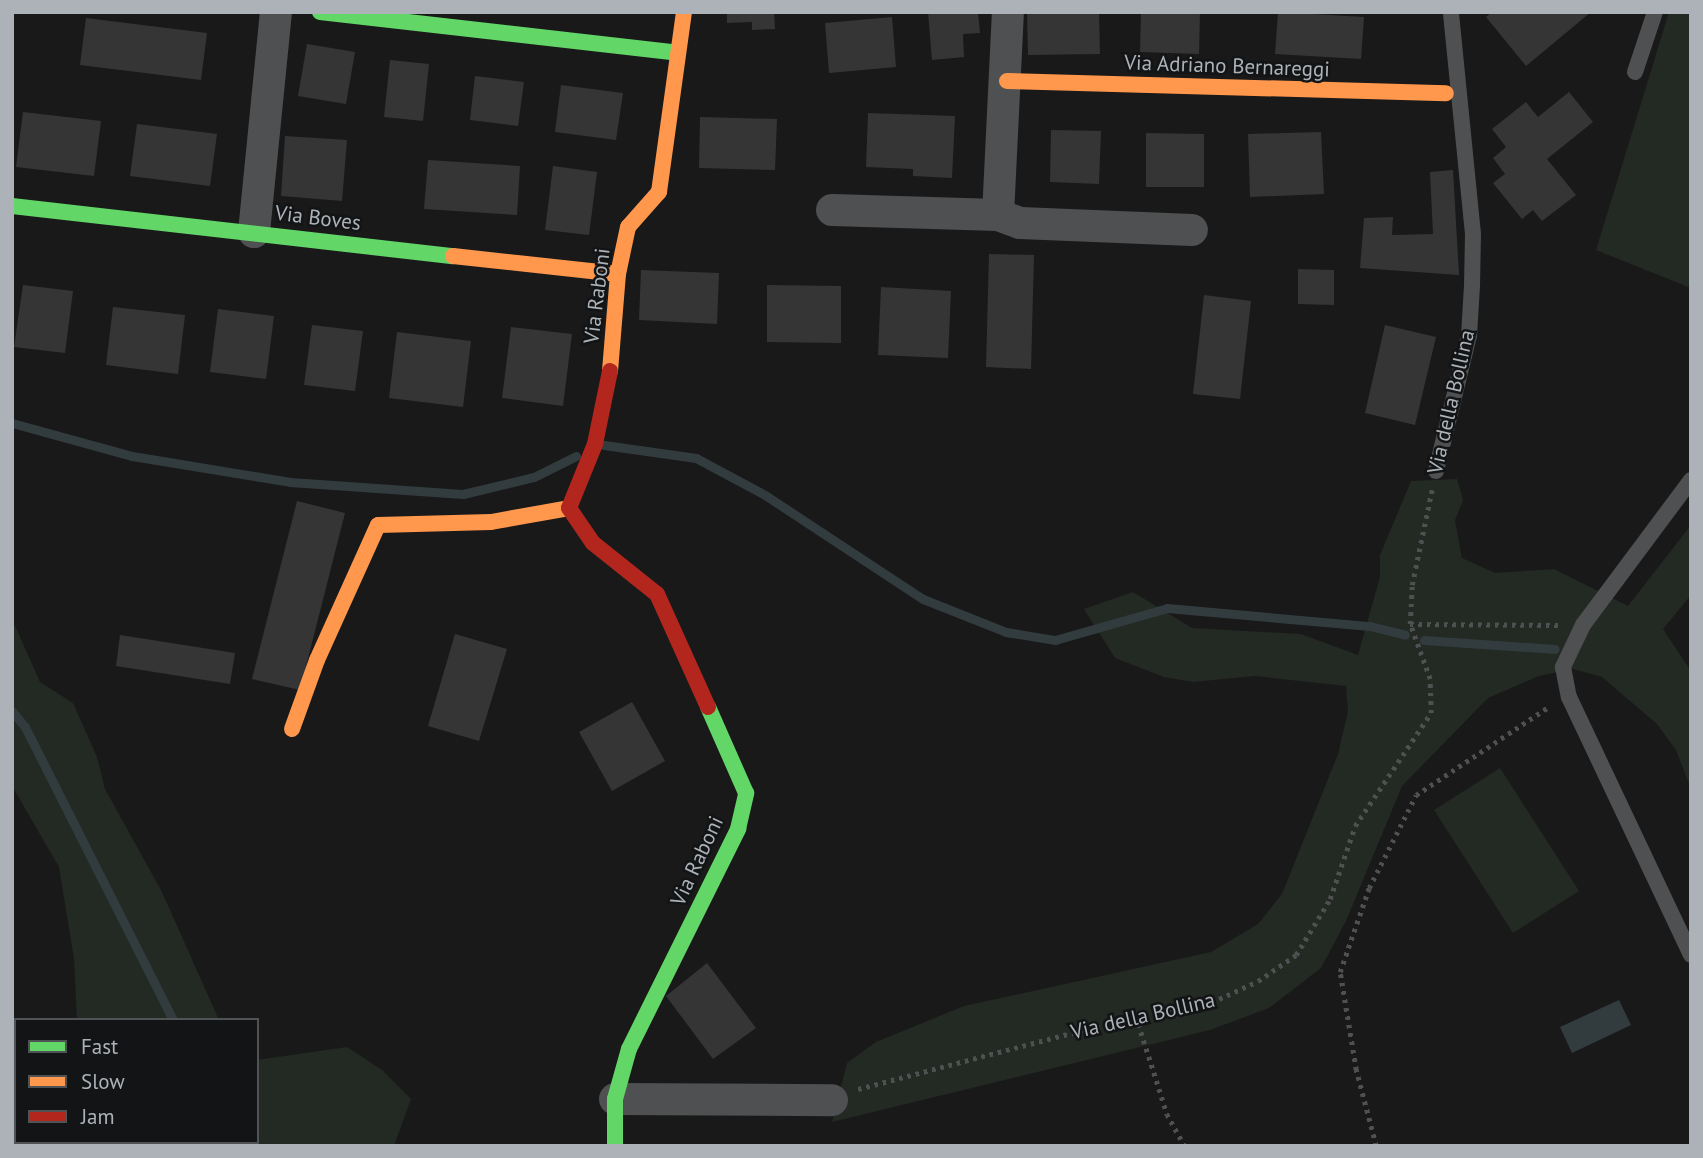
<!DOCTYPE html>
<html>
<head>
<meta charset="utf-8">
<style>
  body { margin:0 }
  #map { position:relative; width:1703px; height:1158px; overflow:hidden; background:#191919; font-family:"PT Sans",sans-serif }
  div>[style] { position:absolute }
  .green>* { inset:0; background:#232923 }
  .water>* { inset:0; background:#323c3f }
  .stream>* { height:9px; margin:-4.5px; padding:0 4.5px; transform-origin:4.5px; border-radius:4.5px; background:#323c3f }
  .building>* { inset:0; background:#353536 }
  .path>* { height:4.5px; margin-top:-2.25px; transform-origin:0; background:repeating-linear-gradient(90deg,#4f5052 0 3.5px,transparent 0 8.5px) }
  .lane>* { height:16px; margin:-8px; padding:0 8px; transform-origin:8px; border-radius:8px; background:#4e5052 }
  .street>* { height:32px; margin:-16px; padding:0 16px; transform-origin:16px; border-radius:16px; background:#4e5052 }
  .fast>* { height:16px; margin:-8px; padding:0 8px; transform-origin:8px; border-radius:8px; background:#63d668 }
  .slow>* { height:16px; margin:-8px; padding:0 8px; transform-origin:8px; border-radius:8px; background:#ff974d }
  .jam>* { height:16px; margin:-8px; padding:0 8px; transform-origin:8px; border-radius:8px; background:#b3261e }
  span { translate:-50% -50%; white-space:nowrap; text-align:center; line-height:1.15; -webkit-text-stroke:5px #131415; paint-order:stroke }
  .street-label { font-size:21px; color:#acb2b8 }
  .frame { position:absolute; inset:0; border:14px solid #acb2b8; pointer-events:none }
  .legend { position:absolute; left:14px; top:1018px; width:245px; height:126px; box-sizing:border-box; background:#131415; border:2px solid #505356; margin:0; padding:9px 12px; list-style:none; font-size:21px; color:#acb2b8 }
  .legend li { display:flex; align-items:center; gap:14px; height:35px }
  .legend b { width:35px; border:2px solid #505356 }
</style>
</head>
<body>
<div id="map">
  <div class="green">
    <i style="clip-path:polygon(1669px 12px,1691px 12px,1691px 288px,1596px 250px)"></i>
    <i style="clip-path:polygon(1457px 479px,1463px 500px,1455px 520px,1462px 558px,1495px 573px,1554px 569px,1628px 606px,1691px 525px,1691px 595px,1663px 629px,1691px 671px,1691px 789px,1676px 750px,1657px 724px,1602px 677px,1573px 669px,1539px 676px,1488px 698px,1402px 786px,1346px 921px,1321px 968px,1269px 1008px,1210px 1030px,832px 1122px,847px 1063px,876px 1042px,964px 1006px,1211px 952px,1258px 924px,1282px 894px,1338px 754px,1348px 711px,1346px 686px,1255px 676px,1193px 682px,1164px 677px,1115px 658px,1084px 609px,1133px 592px,1192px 628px,1301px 634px,1358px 655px,1380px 577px,1380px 555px,1411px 481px)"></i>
    <i style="clip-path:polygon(12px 619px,40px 682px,73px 703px,97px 757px,105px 789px,162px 892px,219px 1020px,77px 1020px,74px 959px,59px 867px,12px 786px)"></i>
    <i style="clip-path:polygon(1500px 768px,1579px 891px,1513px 933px,1434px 810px)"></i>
    <i style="clip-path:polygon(347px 1047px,382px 1070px,411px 1099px,394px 1146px,178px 1146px,177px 1142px,257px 1142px,257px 1060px)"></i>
  </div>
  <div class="water">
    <i style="clip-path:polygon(1619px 1000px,1631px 1025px,1572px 1053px,1560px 1027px)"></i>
  </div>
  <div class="stream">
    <i style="left:12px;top:423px;width:124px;rotate:15.4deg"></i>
    <i style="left:132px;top:456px;width:160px;rotate:9.3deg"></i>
    <i style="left:290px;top:482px;width:173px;rotate:4deg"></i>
    <i style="left:463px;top:494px;width:73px;rotate:-13.5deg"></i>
    <i style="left:534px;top:477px;width:47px;rotate:-26.6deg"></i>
    <i style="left:604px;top:445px;width:93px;rotate:8deg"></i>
    <i style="left:696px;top:458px;width:78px;rotate:28.2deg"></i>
    <i style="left:765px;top:495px;width:189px;rotate:33.4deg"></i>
    <i style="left:923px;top:599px;width:89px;rotate:21.7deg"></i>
    <i style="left:1006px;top:632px;width:50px;rotate:9.3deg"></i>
    <i style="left:1055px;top:640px;width:116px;rotate:-15.9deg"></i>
    <i style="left:1167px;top:608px;width:204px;rotate:5.1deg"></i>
    <i style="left:1370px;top:626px;width:36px;rotate:14deg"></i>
    <i style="left:1424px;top:640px;width:131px;rotate:3.9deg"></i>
    <i style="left:12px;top:711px;width:21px;rotate:51deg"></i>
    <i style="left:25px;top:727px;width:328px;rotate:63.2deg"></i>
    <i style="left:223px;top:1142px;width:4px;rotate:76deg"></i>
  </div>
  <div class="building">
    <i style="clip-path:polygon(727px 12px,774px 12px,775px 29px,752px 30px,752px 22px,727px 23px)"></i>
    <i style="clip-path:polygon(928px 12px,978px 12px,980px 33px,963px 34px,964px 57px,932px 60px)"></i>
    <i style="clip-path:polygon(1027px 12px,1099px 12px,1100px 54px,1028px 55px)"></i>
    <i style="clip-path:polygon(1141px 12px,1200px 12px,1199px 54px,1140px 52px)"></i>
    <i style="clip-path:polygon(1278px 12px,1364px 17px,1361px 59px,1275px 54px)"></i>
    <i style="clip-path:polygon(1492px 12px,1591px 12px,1526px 66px,1486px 17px)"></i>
    <i style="clip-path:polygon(892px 17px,896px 67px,829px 73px,825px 23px)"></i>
    <i style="clip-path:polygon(86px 18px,207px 33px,201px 80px,80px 65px)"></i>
    <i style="clip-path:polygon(307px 44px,355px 52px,346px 104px,298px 96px)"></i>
    <i style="clip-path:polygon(390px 60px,429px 64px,423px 121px,384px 117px)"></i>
    <i style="clip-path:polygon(475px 76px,524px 82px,518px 126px,470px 120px)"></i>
    <i style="clip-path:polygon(561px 85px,623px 93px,616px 140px,555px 132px)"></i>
    <i style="clip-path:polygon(1569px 92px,1593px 122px,1547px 159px,1576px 195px,1542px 221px,1533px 210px,1522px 219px,1493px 183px,1505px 174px,1493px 158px,1506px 147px,1492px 129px,1526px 102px,1538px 117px)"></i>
    <i style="clip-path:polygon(23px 112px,101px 121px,94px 176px,16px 167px)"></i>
    <i style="clip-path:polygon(868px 113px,955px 116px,952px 178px,913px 176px,913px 169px,866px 167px)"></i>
    <i style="clip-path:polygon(700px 117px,777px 119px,775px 170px,699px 168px)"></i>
    <i style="clip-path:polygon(137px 124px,217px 134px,210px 186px,130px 176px)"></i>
    <i style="clip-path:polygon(1051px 130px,1101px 131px,1099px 184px,1050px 182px)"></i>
    <i style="clip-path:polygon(1321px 132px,1324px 194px,1250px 197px,1248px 134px)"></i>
    <i style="clip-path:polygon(1146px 133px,1204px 134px,1204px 187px,1146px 187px)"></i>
    <i style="clip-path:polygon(285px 136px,347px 140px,342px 201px,281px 196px)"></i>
    <i style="clip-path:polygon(428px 160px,520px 166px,517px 215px,424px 209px)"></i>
    <i style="clip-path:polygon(553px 166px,597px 172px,589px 235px,545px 230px)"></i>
    <i style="clip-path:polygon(1453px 170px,1459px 275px,1360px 268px,1364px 218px,1393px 217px,1392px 235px,1433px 234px,1430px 172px)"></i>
    <i style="clip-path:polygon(989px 254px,1034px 255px,1031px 369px,986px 367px)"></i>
    <i style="clip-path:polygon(1298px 269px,1334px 270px,1334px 305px,1298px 304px)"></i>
    <i style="clip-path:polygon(641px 270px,719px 273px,717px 324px,639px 320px)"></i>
    <i style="clip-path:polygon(23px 285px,73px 291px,65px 353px,14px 347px)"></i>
    <i style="clip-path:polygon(767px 285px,841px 286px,841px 343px,767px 342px)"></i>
    <i style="clip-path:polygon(881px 287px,951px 291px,948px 358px,878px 355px)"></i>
    <i style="clip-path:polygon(1204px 295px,1251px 301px,1240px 399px,1193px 394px)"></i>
    <i style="clip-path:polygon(113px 307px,185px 315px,178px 374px,106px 365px)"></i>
    <i style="clip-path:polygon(218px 309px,274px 316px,266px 379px,210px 372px)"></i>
    <i style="clip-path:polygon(312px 325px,363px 331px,355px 391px,304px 385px)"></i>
    <i style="clip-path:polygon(1385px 325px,1436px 337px,1415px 425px,1365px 413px)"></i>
    <i style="clip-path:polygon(511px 327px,572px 334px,563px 406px,502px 398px)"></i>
    <i style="clip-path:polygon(397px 332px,471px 341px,463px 407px,389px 398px)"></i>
    <i style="clip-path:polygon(297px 501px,345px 513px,300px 690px,252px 679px)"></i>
    <i style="clip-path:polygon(455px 634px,507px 649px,479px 741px,428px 726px)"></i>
    <i style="clip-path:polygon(120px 635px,235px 653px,230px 684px,116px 666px)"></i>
    <i style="clip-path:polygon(632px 702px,665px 761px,612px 791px,579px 732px)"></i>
    <i style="clip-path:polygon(707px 963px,756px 1028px,713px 1059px,666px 996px)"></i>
  </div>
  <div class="path">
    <i style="left:1410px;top:624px;width:149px;rotate:0.4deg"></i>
    <i style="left:1136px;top:1016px;width:103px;rotate:72.4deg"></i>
    <i style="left:1167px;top:1114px;width:37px;rotate:61deg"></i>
    <i style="left:858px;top:1089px;width:287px;rotate:-14.7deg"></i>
    <i style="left:1136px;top:1016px;width:85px;rotate:-11.6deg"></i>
    <i style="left:1219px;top:999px;width:43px;rotate:-24.8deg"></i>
    <i style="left:1258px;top:981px;width:46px;rotate:-34.4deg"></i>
    <i style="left:1296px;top:955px;width:66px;rotate:-58.7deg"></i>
    <i style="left:1330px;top:899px;width:77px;rotate:-71.1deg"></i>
    <i style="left:1355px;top:826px;width:136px;rotate:-56.1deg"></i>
    <i style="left:1431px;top:713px;width:34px;rotate:-92deg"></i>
    <i style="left:1430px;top:679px;width:59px;rotate:-110deg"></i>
    <i style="left:1410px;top:624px;width:39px;rotate:-87deg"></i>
    <i style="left:1412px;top:585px;width:98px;rotate:-78.2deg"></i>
    <i style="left:1376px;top:1146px;width:79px;rotate:-104.7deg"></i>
    <i style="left:1356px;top:1070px;width:99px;rotate:-99.3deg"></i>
    <i style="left:1340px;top:972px;width:89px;rotate:-71deg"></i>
    <i style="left:1369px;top:888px;width:104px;rotate:-63.2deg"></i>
    <i style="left:1416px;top:795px;width:161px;rotate:-33.6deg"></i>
  </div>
  <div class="lane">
    <i style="left:1635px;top:72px;width:63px;rotate:-71.6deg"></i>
    <i style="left:1436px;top:471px;width:139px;rotate:-76.3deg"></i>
    <i style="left:1469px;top:336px;width:50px;rotate:-86.6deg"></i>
    <i style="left:1472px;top:286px;width:52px;rotate:-88.9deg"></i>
    <i style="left:1473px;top:234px;width:223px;rotate:-95.7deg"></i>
    <i style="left:1691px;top:480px;width:181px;rotate:126.7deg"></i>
    <i style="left:1583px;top:625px;width:47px;rotate:115.5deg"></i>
    <i style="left:1563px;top:667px;width:31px;rotate:79deg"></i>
    <i style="left:1569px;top:697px;width:285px;rotate:64.7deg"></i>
  </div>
  <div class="street">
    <i style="left:832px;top:210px;width:166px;rotate:1.7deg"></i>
    <i style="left:998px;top:215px;width:23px;rotate:20deg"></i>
    <i style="left:1020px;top:223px;width:172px;rotate:2.3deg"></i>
    <i style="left:998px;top:215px;width:203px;rotate:-87.2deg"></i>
    <i style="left:254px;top:232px;width:221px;rotate:-84.3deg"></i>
    <i style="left:615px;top:1099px;width:217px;rotate:0.3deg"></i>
  </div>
  <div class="fast">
    <i style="left:320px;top:12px;width:360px;rotate:6.5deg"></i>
    <i style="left:12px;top:206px;width:444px;rotate:6.5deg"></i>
    <i style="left:615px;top:1146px;width:47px;rotate:-90deg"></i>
    <i style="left:615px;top:1099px;width:52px;rotate:-74.4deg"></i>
    <i style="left:629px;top:1049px;width:246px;rotate:-63.6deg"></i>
    <i style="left:738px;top:829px;width:37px;rotate:-77deg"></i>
    <i style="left:746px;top:793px;width:94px;rotate:-113.8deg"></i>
  </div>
  <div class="slow">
    <i style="left:1007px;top:81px;width:439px;rotate:1.6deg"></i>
    <i style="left:453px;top:256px;width:166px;rotate:6.2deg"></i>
    <i style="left:610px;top:371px;width:97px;rotate:-85.3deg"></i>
    <i style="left:618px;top:274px;width:48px;rotate:-78deg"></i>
    <i style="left:628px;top:227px;width:47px;rotate:-48.5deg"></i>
    <i style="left:659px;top:192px;width:182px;rotate:-82.1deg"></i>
    <i style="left:292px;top:729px;width:73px;rotate:-70.1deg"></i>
    <i style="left:317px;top:660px;width:148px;rotate:-65.7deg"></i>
    <i style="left:378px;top:525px;width:113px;rotate:-1.5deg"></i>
    <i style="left:491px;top:522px;width:79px;rotate:-10.2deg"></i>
  </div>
  <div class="jam">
    <i style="left:610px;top:371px;width:75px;rotate:101.6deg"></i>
    <i style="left:595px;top:444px;width:69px;rotate:112.1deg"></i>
    <i style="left:569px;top:508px;width:42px;rotate:55.6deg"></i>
    <i style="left:593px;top:543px;width:82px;rotate:38.6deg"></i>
    <i style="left:657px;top:594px;width:124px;rotate:65.7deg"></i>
  </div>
  <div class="street-label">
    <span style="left:1227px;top:66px;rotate:2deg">Via Adriano Bernareggi</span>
    <span style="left:318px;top:218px;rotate:7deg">Via Boves</span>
    <span style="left:597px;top:296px;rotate:-83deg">Via Raboni</span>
    <span style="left:1451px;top:402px;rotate:-77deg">Via della Bollina</span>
    <span style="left:697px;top:861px;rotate:-65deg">Via Raboni</span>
    <span style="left:1143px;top:1016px;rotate:-13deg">Via della Bollina</span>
  </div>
  <div class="frame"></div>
  <ul class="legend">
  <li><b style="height:9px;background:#63d668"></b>Fast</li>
  <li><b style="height:9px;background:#ff974d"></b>Slow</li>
  <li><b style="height:9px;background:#b3261e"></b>Jam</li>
  </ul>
</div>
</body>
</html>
